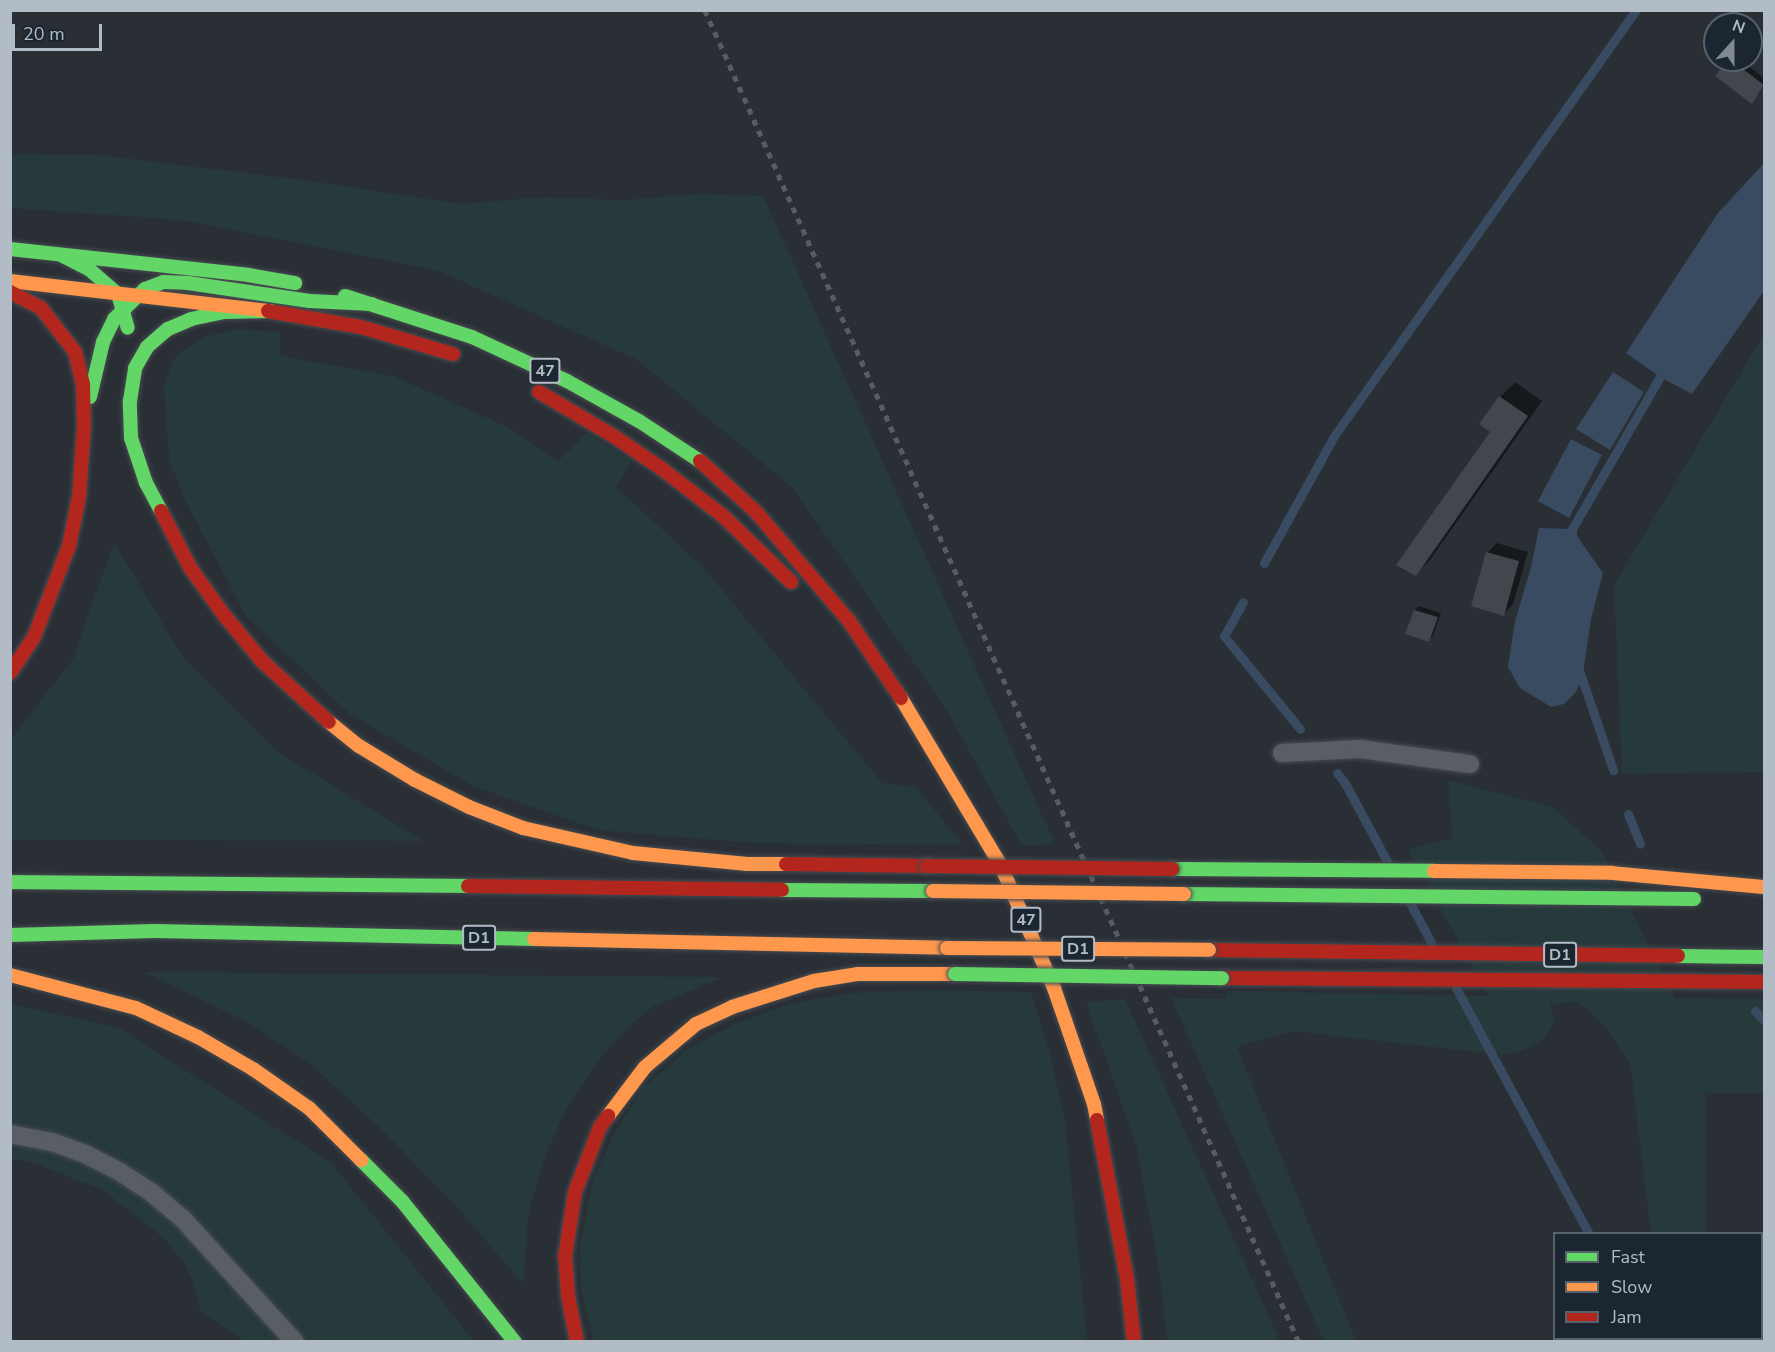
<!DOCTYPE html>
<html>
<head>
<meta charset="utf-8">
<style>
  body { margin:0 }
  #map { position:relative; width:1775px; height:1352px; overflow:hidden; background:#292f35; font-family:"Nunito Sans",sans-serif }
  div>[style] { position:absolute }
  .green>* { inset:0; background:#26393b }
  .water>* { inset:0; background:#384b60 }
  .shadow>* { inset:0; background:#0007 }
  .stream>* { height:9px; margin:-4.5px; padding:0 4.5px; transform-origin:4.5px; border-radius:4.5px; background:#384b60 }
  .building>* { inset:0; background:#41474c }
  .roads { filter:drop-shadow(0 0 2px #474b50) drop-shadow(0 0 2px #474b50) }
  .lane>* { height:18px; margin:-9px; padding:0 9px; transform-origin:9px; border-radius:9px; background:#585e63 }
  .fast>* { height:14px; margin:-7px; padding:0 7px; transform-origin:7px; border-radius:7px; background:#63d668 }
  .slow>* { height:14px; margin:-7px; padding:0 7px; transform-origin:7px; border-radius:7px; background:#ff974d }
  .jam>* { height:14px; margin:-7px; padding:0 7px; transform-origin:7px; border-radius:7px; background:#b3261e }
  .rail>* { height:4.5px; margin-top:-2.25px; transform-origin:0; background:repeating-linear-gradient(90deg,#575c61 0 6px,transparent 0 12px) }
  .bridges { filter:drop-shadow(0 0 2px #464b51) drop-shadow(0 0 2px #464b51) }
  .fast-bridge>* { height:14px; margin:-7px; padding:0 7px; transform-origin:7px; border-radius:7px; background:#63d668 }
  .slow-bridge>* { height:14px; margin:-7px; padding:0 7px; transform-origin:7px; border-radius:7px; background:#ff974d }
  .jam-bridge>* { height:14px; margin:-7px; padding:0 7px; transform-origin:7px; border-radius:7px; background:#b3261e }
  span { translate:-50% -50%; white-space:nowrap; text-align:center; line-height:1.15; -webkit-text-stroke:4.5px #1c2630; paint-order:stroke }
  .shield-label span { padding:2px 4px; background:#1c2630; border:2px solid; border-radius:4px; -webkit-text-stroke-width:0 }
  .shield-label { font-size:16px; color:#b2bcc7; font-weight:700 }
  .frame { position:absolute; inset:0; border:12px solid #b2bcc7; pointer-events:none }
  .legend { position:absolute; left:1553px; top:1232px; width:210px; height:108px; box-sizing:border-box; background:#1c2630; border:2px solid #58626c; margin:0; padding:8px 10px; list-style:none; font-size:18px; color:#b2bcc7 }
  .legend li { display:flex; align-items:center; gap:12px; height:30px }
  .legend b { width:30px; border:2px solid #58626c }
  .north { position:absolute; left:1703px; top:12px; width:60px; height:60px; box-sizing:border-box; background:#1c2630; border:2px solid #58626c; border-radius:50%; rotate:21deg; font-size:16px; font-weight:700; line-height:24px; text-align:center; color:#b2bcc7 }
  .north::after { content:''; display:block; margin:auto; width:21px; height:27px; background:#828b94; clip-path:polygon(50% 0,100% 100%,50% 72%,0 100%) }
  .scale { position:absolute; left:12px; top:24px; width:90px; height:27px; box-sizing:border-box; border:3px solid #b2bcc7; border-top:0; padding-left:8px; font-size:18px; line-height:21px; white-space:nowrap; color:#b2bcc7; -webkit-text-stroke:4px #1c2630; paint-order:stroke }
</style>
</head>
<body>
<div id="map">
  <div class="green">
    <i style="clip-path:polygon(10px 154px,99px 155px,318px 182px,460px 204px,544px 197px,624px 200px,697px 194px,763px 196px,1055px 844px,1022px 846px,947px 711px,793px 488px,636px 359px,436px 270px,181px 220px,11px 208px)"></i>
    <i style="clip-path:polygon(236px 329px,280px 332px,280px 356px,393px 376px,508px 427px,558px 461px,587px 433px,631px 461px,616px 487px,703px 567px,882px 783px,916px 787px,963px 845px,752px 843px,598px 830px,473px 786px,350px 714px,246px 616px,186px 502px,169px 459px,164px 386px,176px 355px,205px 337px)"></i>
    <i style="clip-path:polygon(1764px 334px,1764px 772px,1622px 774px,1614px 585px)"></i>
    <i style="clip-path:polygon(114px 542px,184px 659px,278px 752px,423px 841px,11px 840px,11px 739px,73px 659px)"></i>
    <i style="clip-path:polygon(1448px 780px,1553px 807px,1602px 852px,1675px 998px,1764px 999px,1764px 1093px,1705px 1093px,1705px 1233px,1651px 1233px,1630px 1063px,1605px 1026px,1578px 1002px,1550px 1004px,1555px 1021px,1543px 1040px,1524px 1050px,1503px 1055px,1293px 1031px,1237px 1047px,1356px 1341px,1324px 1341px,1171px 998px,1225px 999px,1228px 991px,1488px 996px,1408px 849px,1452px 838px)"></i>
    <i style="clip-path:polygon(144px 972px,724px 977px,654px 1006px,632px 1024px,600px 1058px,569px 1104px,548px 1148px,529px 1210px,523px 1284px,457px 1207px,379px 1127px,308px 1062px,251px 1024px)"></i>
    <i style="clip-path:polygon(936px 990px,1031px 992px,1049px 1049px,1065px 1121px,1087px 1341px,594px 1342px,581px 1290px,580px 1245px,592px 1183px,612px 1137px,643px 1088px,686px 1050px,736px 1023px,789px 1004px,850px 993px)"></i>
    <i style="clip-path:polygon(1125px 999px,1280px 1341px,1167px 1341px,1160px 1273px,1136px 1145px,1086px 1002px)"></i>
    <i style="clip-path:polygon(10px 1004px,117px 1027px,330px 1162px,474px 1341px,244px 1341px,200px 1311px,194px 1284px,184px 1263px,166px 1240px,103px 1190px,32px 1162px,11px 1159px)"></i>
  </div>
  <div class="water">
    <i style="clip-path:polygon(1764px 163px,1764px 291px,1692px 394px,1660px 377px,1626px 353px,1718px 213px)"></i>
    <i style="clip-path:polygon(1613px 372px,1644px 392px,1610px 450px,1576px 429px)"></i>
    <i style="clip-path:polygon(1571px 439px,1602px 455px,1569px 518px,1538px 501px)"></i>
    <i style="clip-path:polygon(1539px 528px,1572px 529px,1603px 573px,1591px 619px,1582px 680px,1575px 693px,1564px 704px,1551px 707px,1520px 688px,1508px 667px,1515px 621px,1531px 567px)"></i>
  </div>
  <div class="shadow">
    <i style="clip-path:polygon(1729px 60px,1741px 60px,1764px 78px,1764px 86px,1756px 98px)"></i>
    <i style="clip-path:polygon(1515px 382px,1542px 401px,1430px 560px,1415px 574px,1492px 431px,1500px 397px)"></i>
    <i style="clip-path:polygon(1497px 543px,1528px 552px,1513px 604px,1504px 614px,1487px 553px)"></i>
    <i style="clip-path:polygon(1419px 606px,1441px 613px,1433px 636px,1429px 640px,1415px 610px)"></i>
  </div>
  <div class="stream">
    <i style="left:1572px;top:540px;width:11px;rotate:-90deg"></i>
    <i style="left:1572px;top:529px;width:188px;rotate:-60deg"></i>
    <i style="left:1264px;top:563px;width:145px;rotate:-61.1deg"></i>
    <i style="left:1334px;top:436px;width:522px;rotate:-54.67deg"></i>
    <i style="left:1243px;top:602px;width:39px;rotate:119deg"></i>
    <i style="left:1224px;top:636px;width:120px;rotate:50.7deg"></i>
    <i style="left:1579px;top:670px;width:106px;rotate:71.2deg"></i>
    <i style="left:1337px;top:773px;width:13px;rotate:51deg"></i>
    <i style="left:1345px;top:783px;width:93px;rotate:61.8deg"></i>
    <i style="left:1628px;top:814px;width:32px;rotate:68deg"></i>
    <i style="left:1410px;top:903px;width:49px;rotate:61.9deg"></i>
    <i style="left:1456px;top:988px;width:280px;rotate:61.6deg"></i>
    <i style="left:1755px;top:1011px;width:13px;rotate:45deg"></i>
    <i style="left:1637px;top:1338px;width:4px;rotate:76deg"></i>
  </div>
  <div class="building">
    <i style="clip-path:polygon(1727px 60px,1731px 60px,1764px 85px,1752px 104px,1715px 76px)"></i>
    <i style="clip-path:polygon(1499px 396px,1528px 416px,1416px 576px,1396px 565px,1490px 432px,1479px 424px)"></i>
    <i style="clip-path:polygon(1486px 552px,1519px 561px,1504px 616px,1471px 606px)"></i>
    <i style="clip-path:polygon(1414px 610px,1438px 617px,1429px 642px,1405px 634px)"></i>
  </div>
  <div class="roads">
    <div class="lane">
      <i style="left:1282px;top:753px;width:78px;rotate:-2.9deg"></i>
      <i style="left:1360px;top:749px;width:111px;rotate:7.8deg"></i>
      <i style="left:10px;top:1134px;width:43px;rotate:10.8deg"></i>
      <i style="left:52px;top:1142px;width:37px;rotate:20deg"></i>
      <i style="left:87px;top:1155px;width:37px;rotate:27deg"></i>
      <i style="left:120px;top:1172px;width:38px;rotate:33deg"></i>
      <i style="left:152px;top:1193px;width:39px;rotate:40deg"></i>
      <i style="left:182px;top:1218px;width:168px;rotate:47.7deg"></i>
    </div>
    <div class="fast">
      <i style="left:10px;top:249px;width:239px;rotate:6.2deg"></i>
      <i style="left:248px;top:275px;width:48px;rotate:9.7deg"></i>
      <i style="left:61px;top:255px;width:33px;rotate:27deg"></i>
      <i style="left:90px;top:270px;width:37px;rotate:41deg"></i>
      <i style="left:118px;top:294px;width:35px;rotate:74deg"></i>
      <i style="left:345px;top:296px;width:133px;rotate:17.9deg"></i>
      <i style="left:472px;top:337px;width:105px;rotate:24.9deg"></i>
      <i style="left:567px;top:381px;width:82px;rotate:29.1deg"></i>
      <i style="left:639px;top:421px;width:73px;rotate:33.3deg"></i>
      <i style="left:90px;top:397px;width:57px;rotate:-76.7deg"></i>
      <i style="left:103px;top:342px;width:25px;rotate:-64deg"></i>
      <i style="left:114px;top:319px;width:43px;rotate:-44.1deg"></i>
      <i style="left:145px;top:289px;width:19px;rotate:-21deg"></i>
      <i style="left:163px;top:282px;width:25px;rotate:2deg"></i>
      <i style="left:188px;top:283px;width:123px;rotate:8.4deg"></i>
      <i style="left:310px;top:301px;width:62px;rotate:2.8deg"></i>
      <i style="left:161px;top:511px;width:32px;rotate:-118deg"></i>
      <i style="left:146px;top:483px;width:47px;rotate:-108.4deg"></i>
      <i style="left:131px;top:438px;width:37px;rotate:-92deg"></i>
      <i style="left:130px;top:401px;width:33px;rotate:-81deg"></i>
      <i style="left:135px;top:368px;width:24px;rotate:-60deg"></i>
      <i style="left:147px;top:347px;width:28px;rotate:-41deg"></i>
      <i style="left:168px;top:329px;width:25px;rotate:-23deg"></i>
      <i style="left:191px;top:319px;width:33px;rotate:-12deg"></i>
      <i style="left:223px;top:312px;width:48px;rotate:-1.2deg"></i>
      <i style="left:1172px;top:869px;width:262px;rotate:0.4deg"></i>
      <i style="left:10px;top:882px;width:458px;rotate:0.5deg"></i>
      <i style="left:782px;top:890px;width:151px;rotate:0.4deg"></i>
      <i style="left:1184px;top:894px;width:510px;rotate:0.56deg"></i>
      <i style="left:10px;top:935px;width:145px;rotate:-1.6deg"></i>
      <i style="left:155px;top:931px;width:379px;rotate:1.2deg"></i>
      <i style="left:1678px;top:956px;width:86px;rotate:0.7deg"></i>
      <i style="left:361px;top:1160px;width:58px;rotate:45deg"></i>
      <i style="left:402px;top:1201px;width:181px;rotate:51.3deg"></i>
    </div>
    <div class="slow">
      <i style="left:10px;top:281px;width:260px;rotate:6.6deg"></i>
      <i style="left:901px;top:698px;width:196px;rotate:59.2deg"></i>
      <i style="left:1001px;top:866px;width:133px;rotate:66.5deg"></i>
      <i style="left:1054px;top:988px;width:123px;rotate:71deg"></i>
      <i style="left:1094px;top:1104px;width:16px;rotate:79deg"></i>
      <i style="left:329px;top:722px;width:38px;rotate:39deg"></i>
      <i style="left:359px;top:746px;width:66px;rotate:31.3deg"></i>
      <i style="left:415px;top:780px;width:60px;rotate:26.6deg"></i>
      <i style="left:469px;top:807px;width:58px;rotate:21.3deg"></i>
      <i style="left:523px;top:828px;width:113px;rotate:12.8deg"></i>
      <i style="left:633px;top:853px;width:115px;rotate:5.5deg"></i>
      <i style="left:747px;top:864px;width:39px"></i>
      <i style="left:1434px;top:871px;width:178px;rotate:0.6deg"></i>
      <i style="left:1612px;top:873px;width:153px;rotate:5.3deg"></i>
      <i style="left:534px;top:939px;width:413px;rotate:1.2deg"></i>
      <i style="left:10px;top:975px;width:130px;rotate:14.7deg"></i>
      <i style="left:136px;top:1008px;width:68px;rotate:25.1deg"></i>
      <i style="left:198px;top:1037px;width:64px;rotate:30.2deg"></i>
      <i style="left:253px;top:1069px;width:68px;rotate:34.9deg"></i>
      <i style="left:309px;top:1108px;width:74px;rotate:45deg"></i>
      <i style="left:608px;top:1116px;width:61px;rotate:-52.9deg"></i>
      <i style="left:645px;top:1067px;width:67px;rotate:-40.1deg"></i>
      <i style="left:696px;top:1024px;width:40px;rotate:-25deg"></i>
      <i style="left:732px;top:1007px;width:86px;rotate:-17.6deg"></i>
      <i style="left:814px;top:981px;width:45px;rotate:-9deg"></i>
      <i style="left:858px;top:974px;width:97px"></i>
    </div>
    <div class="jam">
      <i style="left:10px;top:292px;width:35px;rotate:27deg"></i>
      <i style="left:41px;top:308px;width:56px;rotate:52.3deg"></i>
      <i style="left:75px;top:352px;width:34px;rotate:76deg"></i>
      <i style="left:83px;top:385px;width:41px;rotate:88.6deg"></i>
      <i style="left:84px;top:426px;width:71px;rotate:94deg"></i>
      <i style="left:79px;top:497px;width:50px;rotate:101.5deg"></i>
      <i style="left:69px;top:546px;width:97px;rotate:111deg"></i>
      <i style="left:34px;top:637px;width:43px;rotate:123.7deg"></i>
      <i style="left:268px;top:311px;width:94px;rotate:9.8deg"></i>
      <i style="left:361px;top:327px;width:96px;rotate:16.4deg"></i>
      <i style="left:539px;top:392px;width:88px;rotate:30.6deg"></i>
      <i style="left:615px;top:437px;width:57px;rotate:34.2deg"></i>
      <i style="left:662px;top:469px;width:77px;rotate:37.6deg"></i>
      <i style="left:723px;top:516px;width:95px;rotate:44.1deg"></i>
      <i style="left:700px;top:461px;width:76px;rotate:42.3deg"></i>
      <i style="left:756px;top:512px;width:143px;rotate:49.5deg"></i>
      <i style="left:849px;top:621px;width:93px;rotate:56deg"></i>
      <i style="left:161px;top:511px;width:65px;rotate:62.7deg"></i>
      <i style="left:191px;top:569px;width:57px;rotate:54.3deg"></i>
      <i style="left:224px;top:615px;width:61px;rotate:50.3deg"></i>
      <i style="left:263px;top:662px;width:89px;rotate:42.3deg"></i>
      <i style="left:786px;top:864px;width:141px;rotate:0.8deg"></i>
      <i style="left:468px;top:886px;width:314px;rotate:0.7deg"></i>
      <i style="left:1209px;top:950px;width:469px;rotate:0.7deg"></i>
      <i style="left:1222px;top:978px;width:542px;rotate:0.42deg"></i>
      <i style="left:1097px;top:1120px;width:162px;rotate:79.3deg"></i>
      <i style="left:1127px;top:1279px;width:63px;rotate:83.7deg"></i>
      <i style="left:577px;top:1342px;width:47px;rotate:-101.1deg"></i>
      <i style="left:568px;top:1296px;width:39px;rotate:-94deg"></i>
      <i style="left:565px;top:1257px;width:66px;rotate:-81.3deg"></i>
      <i style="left:575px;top:1192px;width:70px;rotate:-69deg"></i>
      <i style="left:600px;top:1127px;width:14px;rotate:-54deg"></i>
    </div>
  </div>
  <div class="rail">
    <i style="left:705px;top:10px;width:1458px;rotate:65.97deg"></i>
  </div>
  <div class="bridges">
    <div class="fast-bridge">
      <i style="left:955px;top:974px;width:267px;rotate:0.9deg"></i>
    </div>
    <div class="slow-bridge">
      <i style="left:933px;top:891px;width:251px;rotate:0.7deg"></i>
      <i style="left:947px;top:948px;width:262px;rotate:0.4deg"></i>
    </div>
    <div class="jam-bridge">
      <i style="left:927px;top:866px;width:245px;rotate:0.7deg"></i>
    </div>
  </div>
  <div class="shield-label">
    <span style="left:545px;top:371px">47</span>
    <span style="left:1026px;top:920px">47</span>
    <span style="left:479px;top:938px">D1</span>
    <span style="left:1078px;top:949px">D1</span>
    <span style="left:1560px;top:955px">D1</span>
  </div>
  <div class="frame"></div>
  <ul class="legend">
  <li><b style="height:8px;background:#63d668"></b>Fast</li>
  <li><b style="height:8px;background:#ff974d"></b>Slow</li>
  <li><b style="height:8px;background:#b3261e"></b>Jam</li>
  </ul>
  <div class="north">N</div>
  <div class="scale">20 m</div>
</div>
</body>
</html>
